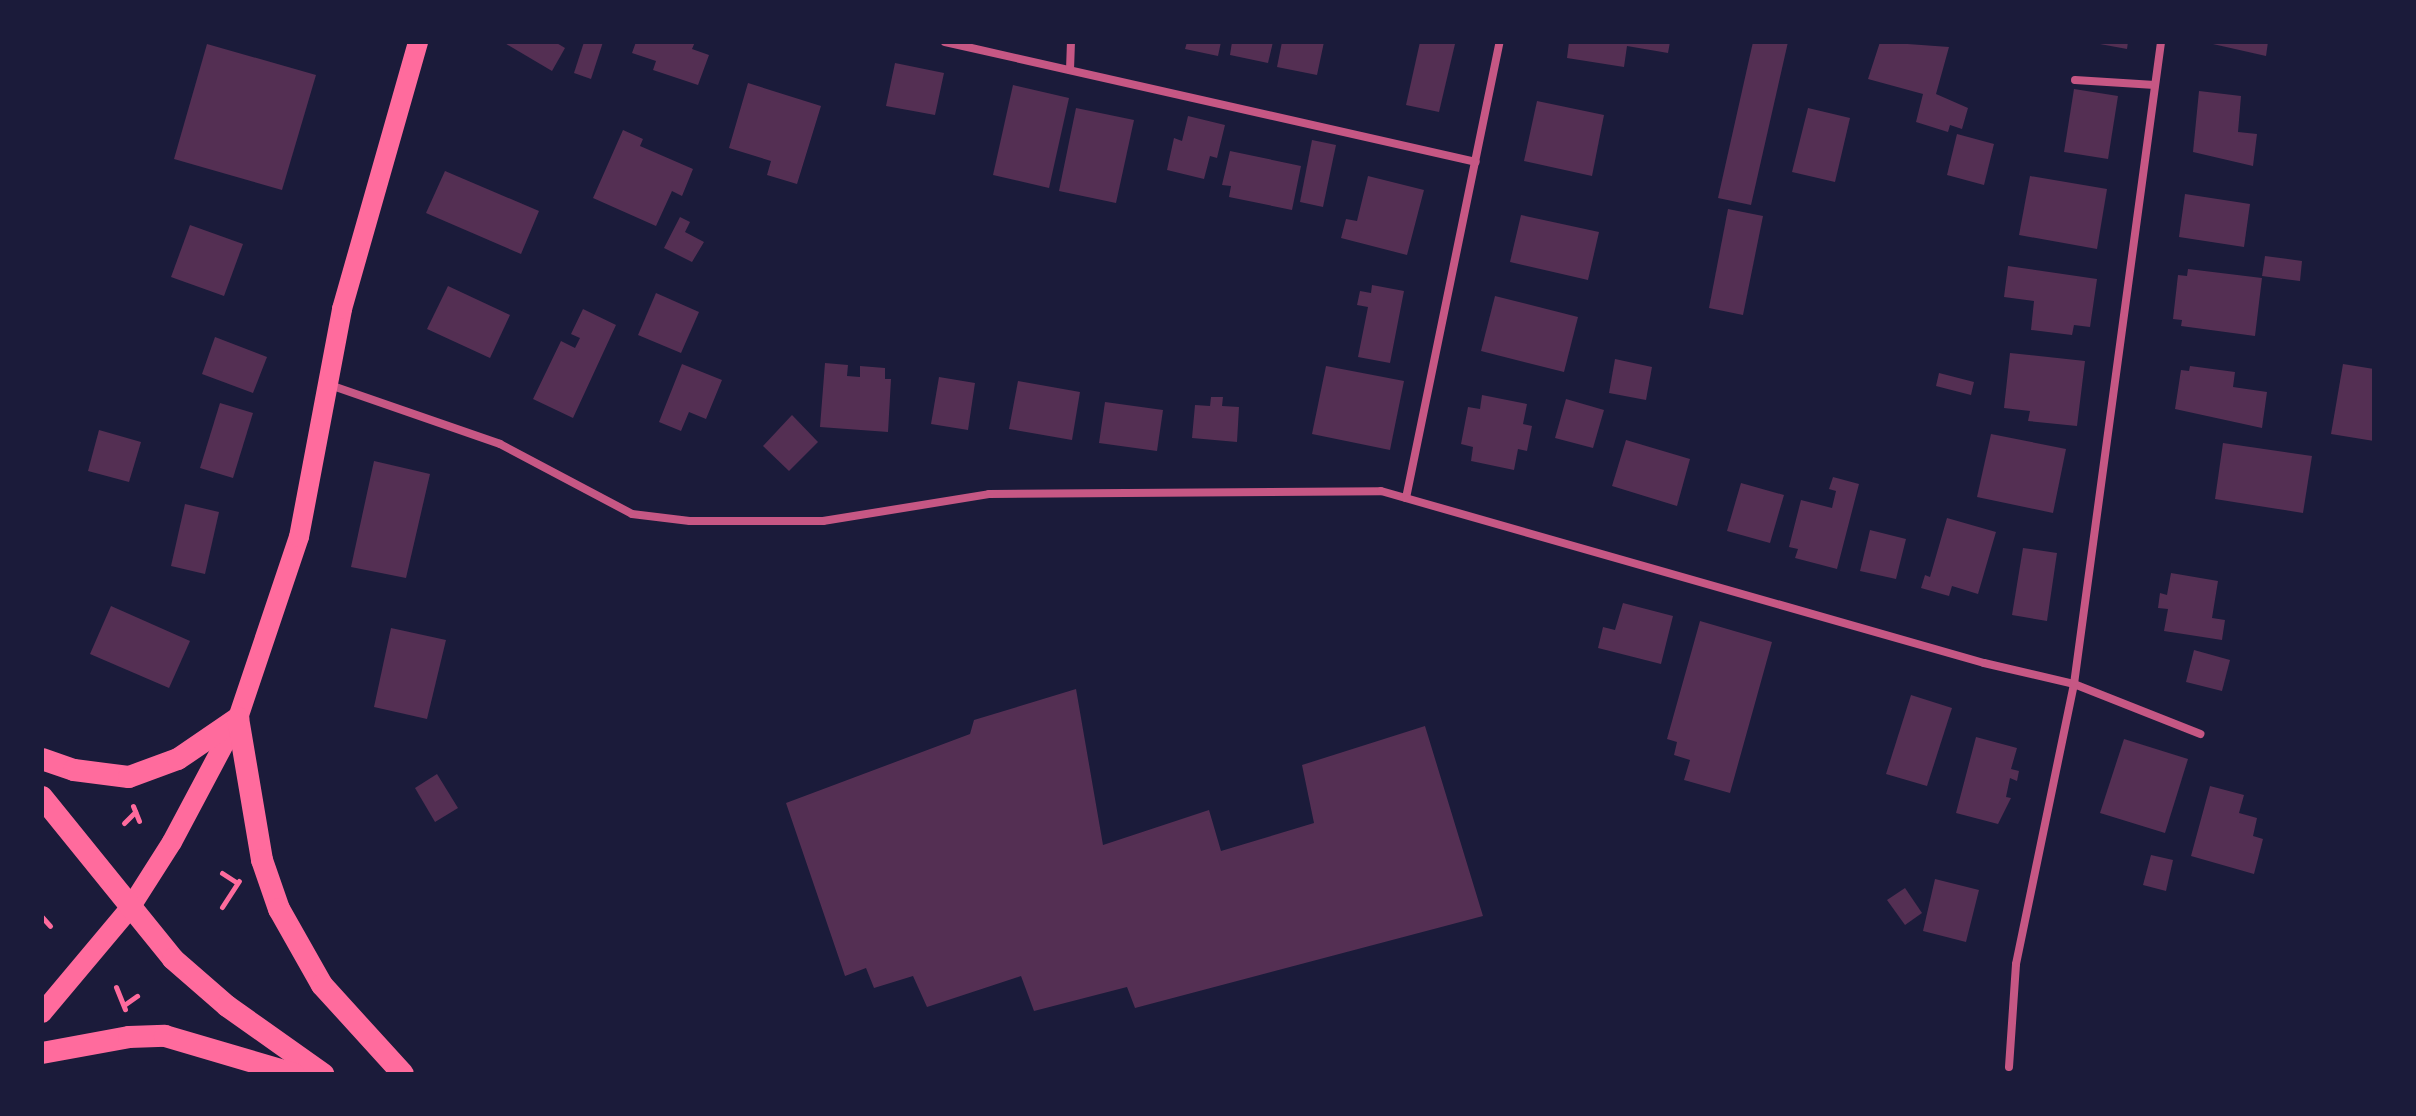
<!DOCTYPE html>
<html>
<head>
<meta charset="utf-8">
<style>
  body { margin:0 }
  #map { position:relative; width:2416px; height:1116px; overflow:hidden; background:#1b1b3a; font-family:Roboto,sans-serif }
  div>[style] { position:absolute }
  .building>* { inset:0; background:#542f53 }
  .path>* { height:5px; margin:-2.5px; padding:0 2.5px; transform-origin:2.5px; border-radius:2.5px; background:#ff6b9d }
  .minor>* { height:8px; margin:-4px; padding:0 4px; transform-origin:4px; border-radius:4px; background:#c65784 }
  .primary>* { height:20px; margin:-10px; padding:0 10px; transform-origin:10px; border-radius:10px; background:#ff6b9d }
  .trunk>* { height:22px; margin:-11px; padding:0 11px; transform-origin:11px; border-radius:11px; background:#ff6b9d }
  span { translate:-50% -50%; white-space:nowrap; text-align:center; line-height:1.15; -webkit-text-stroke:8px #1b1b3a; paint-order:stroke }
  .frame { position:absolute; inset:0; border:44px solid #1b1b3a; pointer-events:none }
</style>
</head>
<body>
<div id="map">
  <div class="building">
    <i style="clip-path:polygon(503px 42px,555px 42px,565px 48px,552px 71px)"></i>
    <i style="clip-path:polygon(584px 42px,603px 42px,591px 79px,574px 73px)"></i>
    <i style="clip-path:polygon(636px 42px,695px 42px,692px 49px,709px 55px,698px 85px,653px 70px,656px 61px,632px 53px)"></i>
    <i style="clip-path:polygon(1187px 42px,1221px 42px,1218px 56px,1185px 49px)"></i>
    <i style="clip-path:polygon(1232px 42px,1273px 42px,1268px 63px,1230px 55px)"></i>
    <i style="clip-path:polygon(1282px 42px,1324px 42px,1317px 75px,1277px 67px)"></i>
    <i style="clip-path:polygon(1420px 42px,1455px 44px,1439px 112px,1406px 105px)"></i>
    <i style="clip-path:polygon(1569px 42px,1670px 42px,1668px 53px,1627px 46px,1624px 67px,1567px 58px)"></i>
    <i style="clip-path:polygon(1753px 42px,1788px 42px,1751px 205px,1718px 198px)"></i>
    <i style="clip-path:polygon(1880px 42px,1949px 47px,1936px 94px,1968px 108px,1962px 129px,1950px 125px,1948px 132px,1916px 122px,1923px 94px,1868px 79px)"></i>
    <i style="clip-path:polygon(2089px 42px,2128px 42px,2127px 49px)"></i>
    <i style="clip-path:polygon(2204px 42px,2268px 42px,2266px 56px)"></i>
    <i style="clip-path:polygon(207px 44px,316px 75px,282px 190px,174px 159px)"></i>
    <i style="clip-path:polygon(895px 63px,944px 73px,935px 115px,886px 106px)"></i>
    <i style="clip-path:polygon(748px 83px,821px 106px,797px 184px,767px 175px,771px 161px,729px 148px)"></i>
    <i style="clip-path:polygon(1013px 85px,1069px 98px,1049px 188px,993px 175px)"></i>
    <i style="clip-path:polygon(2074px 89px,2118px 96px,2108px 159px,2064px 152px)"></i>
    <i style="clip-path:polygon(2199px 91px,2241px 96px,2238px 132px,2257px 134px,2253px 166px,2193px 152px)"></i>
    <i style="clip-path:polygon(1537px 101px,1604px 115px,1592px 176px,1524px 161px)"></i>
    <i style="clip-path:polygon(1076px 108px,1134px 120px,1116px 203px,1059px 191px)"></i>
    <i style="clip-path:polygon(1808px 108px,1850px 118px,1835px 182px,1792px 172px)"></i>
    <i style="clip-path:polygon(1188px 116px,1225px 125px,1217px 158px,1210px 156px,1204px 179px,1167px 170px,1174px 138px,1182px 141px)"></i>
    <i style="clip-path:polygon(623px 130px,643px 139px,640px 146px,693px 169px,682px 196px,672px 191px,656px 226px,593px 198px)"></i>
    <i style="clip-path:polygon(1957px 134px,1994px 144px,1984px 185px,1947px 175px)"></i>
    <i style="clip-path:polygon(1312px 140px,1336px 145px,1323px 207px,1300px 202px)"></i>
    <i style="clip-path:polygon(1230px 151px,1301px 166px,1292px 210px,1229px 197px,1231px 186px,1222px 185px)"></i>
    <i style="clip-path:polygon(445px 171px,539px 211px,521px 254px,426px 213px)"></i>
    <i style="clip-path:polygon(1368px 176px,1424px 190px,1407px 255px,1341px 238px,1346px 219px,1357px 221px)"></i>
    <i style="clip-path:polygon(2030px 176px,2107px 189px,2097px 249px,2019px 235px)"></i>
    <i style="clip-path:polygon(2185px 194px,2250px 204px,2244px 247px,2179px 237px)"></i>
    <i style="clip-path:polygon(1728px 209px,1763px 216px,1743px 315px,1709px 308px)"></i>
    <i style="clip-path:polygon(1521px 215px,1599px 232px,1588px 280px,1510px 262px)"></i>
    <i style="clip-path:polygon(680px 217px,690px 222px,685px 232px,704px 242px,692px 262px,664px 248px)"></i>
    <i style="clip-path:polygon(190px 225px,243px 244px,224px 296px,171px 277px)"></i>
    <i style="clip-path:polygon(2265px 256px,2302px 261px,2300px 281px,2262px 276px)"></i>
    <i style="clip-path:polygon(2008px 266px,2097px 279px,2090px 327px,2074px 325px,2072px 335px,2031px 330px,2034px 301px,2004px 297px)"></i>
    <i style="clip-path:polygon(2188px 269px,2262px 278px,2255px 336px,2181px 326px,2182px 320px,2173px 319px,2178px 275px,2187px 276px)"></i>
    <i style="clip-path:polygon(1372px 285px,1404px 291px,1390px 363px,1358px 357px,1368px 307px,1357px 305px,1360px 291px,1371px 293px)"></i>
    <i style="clip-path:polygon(448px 286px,510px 315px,490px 358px,427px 329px)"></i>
    <i style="clip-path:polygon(656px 293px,699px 312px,681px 353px,638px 335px)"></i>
    <i style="clip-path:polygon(1495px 296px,1578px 317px,1564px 372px,1481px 351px)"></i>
    <i style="clip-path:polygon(583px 309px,616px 325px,573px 418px,533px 399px,561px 341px,575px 348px,580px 338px,571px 334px)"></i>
    <i style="clip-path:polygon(215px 337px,267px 357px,253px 393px,202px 374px)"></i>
    <i style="clip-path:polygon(2010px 353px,2085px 361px,2077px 426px,2028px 421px,2030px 411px,2004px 408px)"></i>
    <i style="clip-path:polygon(1615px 359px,1652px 367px,1646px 400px,1609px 393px)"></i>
    <i style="clip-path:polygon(825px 363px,848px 365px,847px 376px,860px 377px,860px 366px,885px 368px,885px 379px,891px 379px,888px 432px,820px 427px)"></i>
    <i style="clip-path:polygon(682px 364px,722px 380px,706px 419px,689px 412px,681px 431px,659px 422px)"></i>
    <i style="clip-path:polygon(2343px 364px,2374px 369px,2374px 441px,2331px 434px)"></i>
    <i style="clip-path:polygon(1326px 366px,1404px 381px,1390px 450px,1312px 434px)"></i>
    <i style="clip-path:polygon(2190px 366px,2235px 372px,2233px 387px,2267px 392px,2262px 428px,2175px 409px,2181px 370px,2189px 371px)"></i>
    <i style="clip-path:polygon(1939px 373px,1974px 382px,1971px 395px,1936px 386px)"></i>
    <i style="clip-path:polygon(939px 377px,975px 383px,968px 430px,931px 424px)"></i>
    <i style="clip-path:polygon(1018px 381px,1080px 392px,1072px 440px,1009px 429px)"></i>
    <i style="clip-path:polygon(1482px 395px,1527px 404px,1523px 424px,1532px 426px,1527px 451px,1518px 449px,1514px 470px,1471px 461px,1473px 447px,1461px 444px,1468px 407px,1480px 409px)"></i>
    <i style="clip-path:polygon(1211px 397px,1223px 397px,1222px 406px,1239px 407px,1237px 442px,1192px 438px,1195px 405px,1210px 406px)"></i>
    <i style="clip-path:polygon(1566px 399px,1604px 410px,1593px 448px,1555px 438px)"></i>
    <i style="clip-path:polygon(1105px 402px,1163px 410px,1157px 451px,1099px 443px)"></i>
    <i style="clip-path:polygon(220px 403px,253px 413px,233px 478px,200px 468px)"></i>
    <i style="clip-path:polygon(792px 415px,818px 442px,789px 471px,763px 446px)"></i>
    <i style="clip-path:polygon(99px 430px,141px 442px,129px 482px,88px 471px)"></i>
    <i style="clip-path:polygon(1991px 434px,2066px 449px,2053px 513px,1977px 497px)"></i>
    <i style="clip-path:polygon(1626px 440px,1690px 459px,1677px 506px,1612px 486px)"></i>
    <i style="clip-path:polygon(2223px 443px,2312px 456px,2303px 513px,2215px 499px)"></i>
    <i style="clip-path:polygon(374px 461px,430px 474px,406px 578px,351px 567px)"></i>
    <i style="clip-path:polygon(1833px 477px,1859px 484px,1837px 569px,1795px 558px,1798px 549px,1789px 547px,1801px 500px,1832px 508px,1836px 491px,1829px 489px)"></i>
    <i style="clip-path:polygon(1741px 483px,1784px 495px,1770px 543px,1727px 531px)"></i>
    <i style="clip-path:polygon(185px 504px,219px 512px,205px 574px,171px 566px)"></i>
    <i style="clip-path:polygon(1947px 518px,1996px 532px,1978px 594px,1952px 586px,1949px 596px,1921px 588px,1925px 575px,1930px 577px)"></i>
    <i style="clip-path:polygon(1870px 530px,1906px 539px,1896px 579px,1860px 571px)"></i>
    <i style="clip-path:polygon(2023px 548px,2057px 553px,2047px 621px,2012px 615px)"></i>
    <i style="clip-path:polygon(2171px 573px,2218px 581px,2212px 618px,2225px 620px,2222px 640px,2164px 631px,2168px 609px,2158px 608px,2160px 593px,2167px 595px)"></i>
    <i style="clip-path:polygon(1623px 603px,1673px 616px,1661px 664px,1598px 648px,1603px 627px,1615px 630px)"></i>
    <i style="clip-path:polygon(111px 606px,190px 641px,169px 688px,90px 654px)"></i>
    <i style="clip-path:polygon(1700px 621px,1772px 642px,1730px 793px,1684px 780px,1690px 760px,1674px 755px,1677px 742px,1667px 739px)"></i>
    <i style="clip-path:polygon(391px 628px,446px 640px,427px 719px,374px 707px)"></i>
    <i style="clip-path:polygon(2194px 650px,2230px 660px,2222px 691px,2186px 682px)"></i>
    <i style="clip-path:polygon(1076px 689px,1103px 845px,1209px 810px,1221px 851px,1314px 823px,1302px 765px,1425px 726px,1483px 916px,1135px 1008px,1127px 987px,1034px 1011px,1021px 976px,927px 1007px,913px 976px,874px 988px,866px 968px,845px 976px,786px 803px,970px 734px,974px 720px)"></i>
    <i style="clip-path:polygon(1911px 695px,1952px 708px,1927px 786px,1886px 774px)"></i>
    <i style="clip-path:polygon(1976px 737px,2017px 748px,2011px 769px,2019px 771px,2017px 781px,2010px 778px,2006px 797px,2011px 798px,1998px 824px,1956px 813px)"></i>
    <i style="clip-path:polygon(2124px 739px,2188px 759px,2165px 833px,2100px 813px)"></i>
    <i style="clip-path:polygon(437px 774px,458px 808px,435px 822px,415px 788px)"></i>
    <i style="clip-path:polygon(2210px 786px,2244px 795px,2239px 813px,2257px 818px,2253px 836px,2263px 839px,2254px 874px,2191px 856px)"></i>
    <i style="clip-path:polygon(2151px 855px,2173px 860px,2166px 891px,2143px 885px)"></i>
    <i style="clip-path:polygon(1935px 879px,1979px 890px,1966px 942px,1923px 931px)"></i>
    <i style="clip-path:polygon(1905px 888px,1922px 913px,1905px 925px,1887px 900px)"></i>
  </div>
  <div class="path">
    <i style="left:133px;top:806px;width:16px;rotate:68deg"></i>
    <i style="left:124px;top:823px;width:16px;rotate:-45deg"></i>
    <i style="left:222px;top:873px;width:17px;rotate:33deg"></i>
    <i style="left:222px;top:907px;width:31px;rotate:-57deg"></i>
    <i style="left:42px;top:917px;width:12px;rotate:48deg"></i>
    <i style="left:116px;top:987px;width:24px;rotate:68deg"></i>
    <i style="left:124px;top:1005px;width:16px;rotate:-35deg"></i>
  </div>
  <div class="minor">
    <i style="left:945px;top:42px;width:544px;rotate:12.73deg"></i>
    <i style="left:1070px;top:70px;width:28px;rotate:-88deg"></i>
    <i style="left:2075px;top:80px;width:80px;rotate:3.6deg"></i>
    <i style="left:327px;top:384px;width:183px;rotate:19.1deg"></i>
    <i style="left:500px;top:444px;width:149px;rotate:27.9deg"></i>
    <i style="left:632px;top:514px;width:58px;rotate:6.9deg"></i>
    <i style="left:690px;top:521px;width:133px"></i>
    <i style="left:823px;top:521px;width:168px;rotate:-9.2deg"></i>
    <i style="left:989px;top:494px;width:392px;rotate:-0.4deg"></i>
    <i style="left:1381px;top:491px;width:627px;rotate:15.92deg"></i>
    <i style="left:1984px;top:663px;width:92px;rotate:13.1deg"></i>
    <i style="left:2074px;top:684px;width:136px;rotate:21.6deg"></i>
    <i style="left:1406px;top:498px;width:466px;rotate:-78.4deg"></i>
    <i style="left:2009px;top:1067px;width:103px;rotate:-86.1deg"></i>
    <i style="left:2016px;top:964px;width:286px;rotate:-78.3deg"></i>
    <i style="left:2074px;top:684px;width:648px;rotate:-82.28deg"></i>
  </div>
  <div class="primary">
    <i style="left:42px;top:1013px;width:137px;rotate:-50deg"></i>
    <i style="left:130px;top:908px;width:78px;rotate:-57.5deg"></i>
    <i style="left:172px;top:842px;width:140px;rotate:-62deg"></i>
    <i style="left:238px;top:718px;width:191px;rotate:-71.4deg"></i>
    <i style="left:299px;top:537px;width:232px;rotate:-79.3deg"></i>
    <i style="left:342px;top:309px;width:278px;rotate:-74.1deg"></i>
  </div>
  <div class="trunk">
    <i style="left:42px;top:759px;width:34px;rotate:19deg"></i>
    <i style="left:74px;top:770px;width:55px;rotate:7.3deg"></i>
    <i style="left:129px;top:777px;width:52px;rotate:-20.2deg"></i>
    <i style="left:178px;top:759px;width:73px;rotate:-34.3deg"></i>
    <i style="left:238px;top:718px;width:144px;rotate:80.4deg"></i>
    <i style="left:262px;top:860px;width:52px;rotate:70.9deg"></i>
    <i style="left:279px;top:909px;width:87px;rotate:60.5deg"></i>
    <i style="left:322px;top:985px;width:120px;rotate:47.7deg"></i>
    <i style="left:42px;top:797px;width:208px;rotate:51deg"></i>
    <i style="left:173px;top:959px;width:72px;rotate:41deg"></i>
    <i style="left:227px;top:1006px;width:118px;rotate:35.3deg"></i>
    <i style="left:42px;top:1053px;width:88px;rotate:-10.4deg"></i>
    <i style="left:129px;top:1037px;width:36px;rotate:-2deg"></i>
    <i style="left:165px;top:1036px;width:134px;rotate:16.4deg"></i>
  </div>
  <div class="frame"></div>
</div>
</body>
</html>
